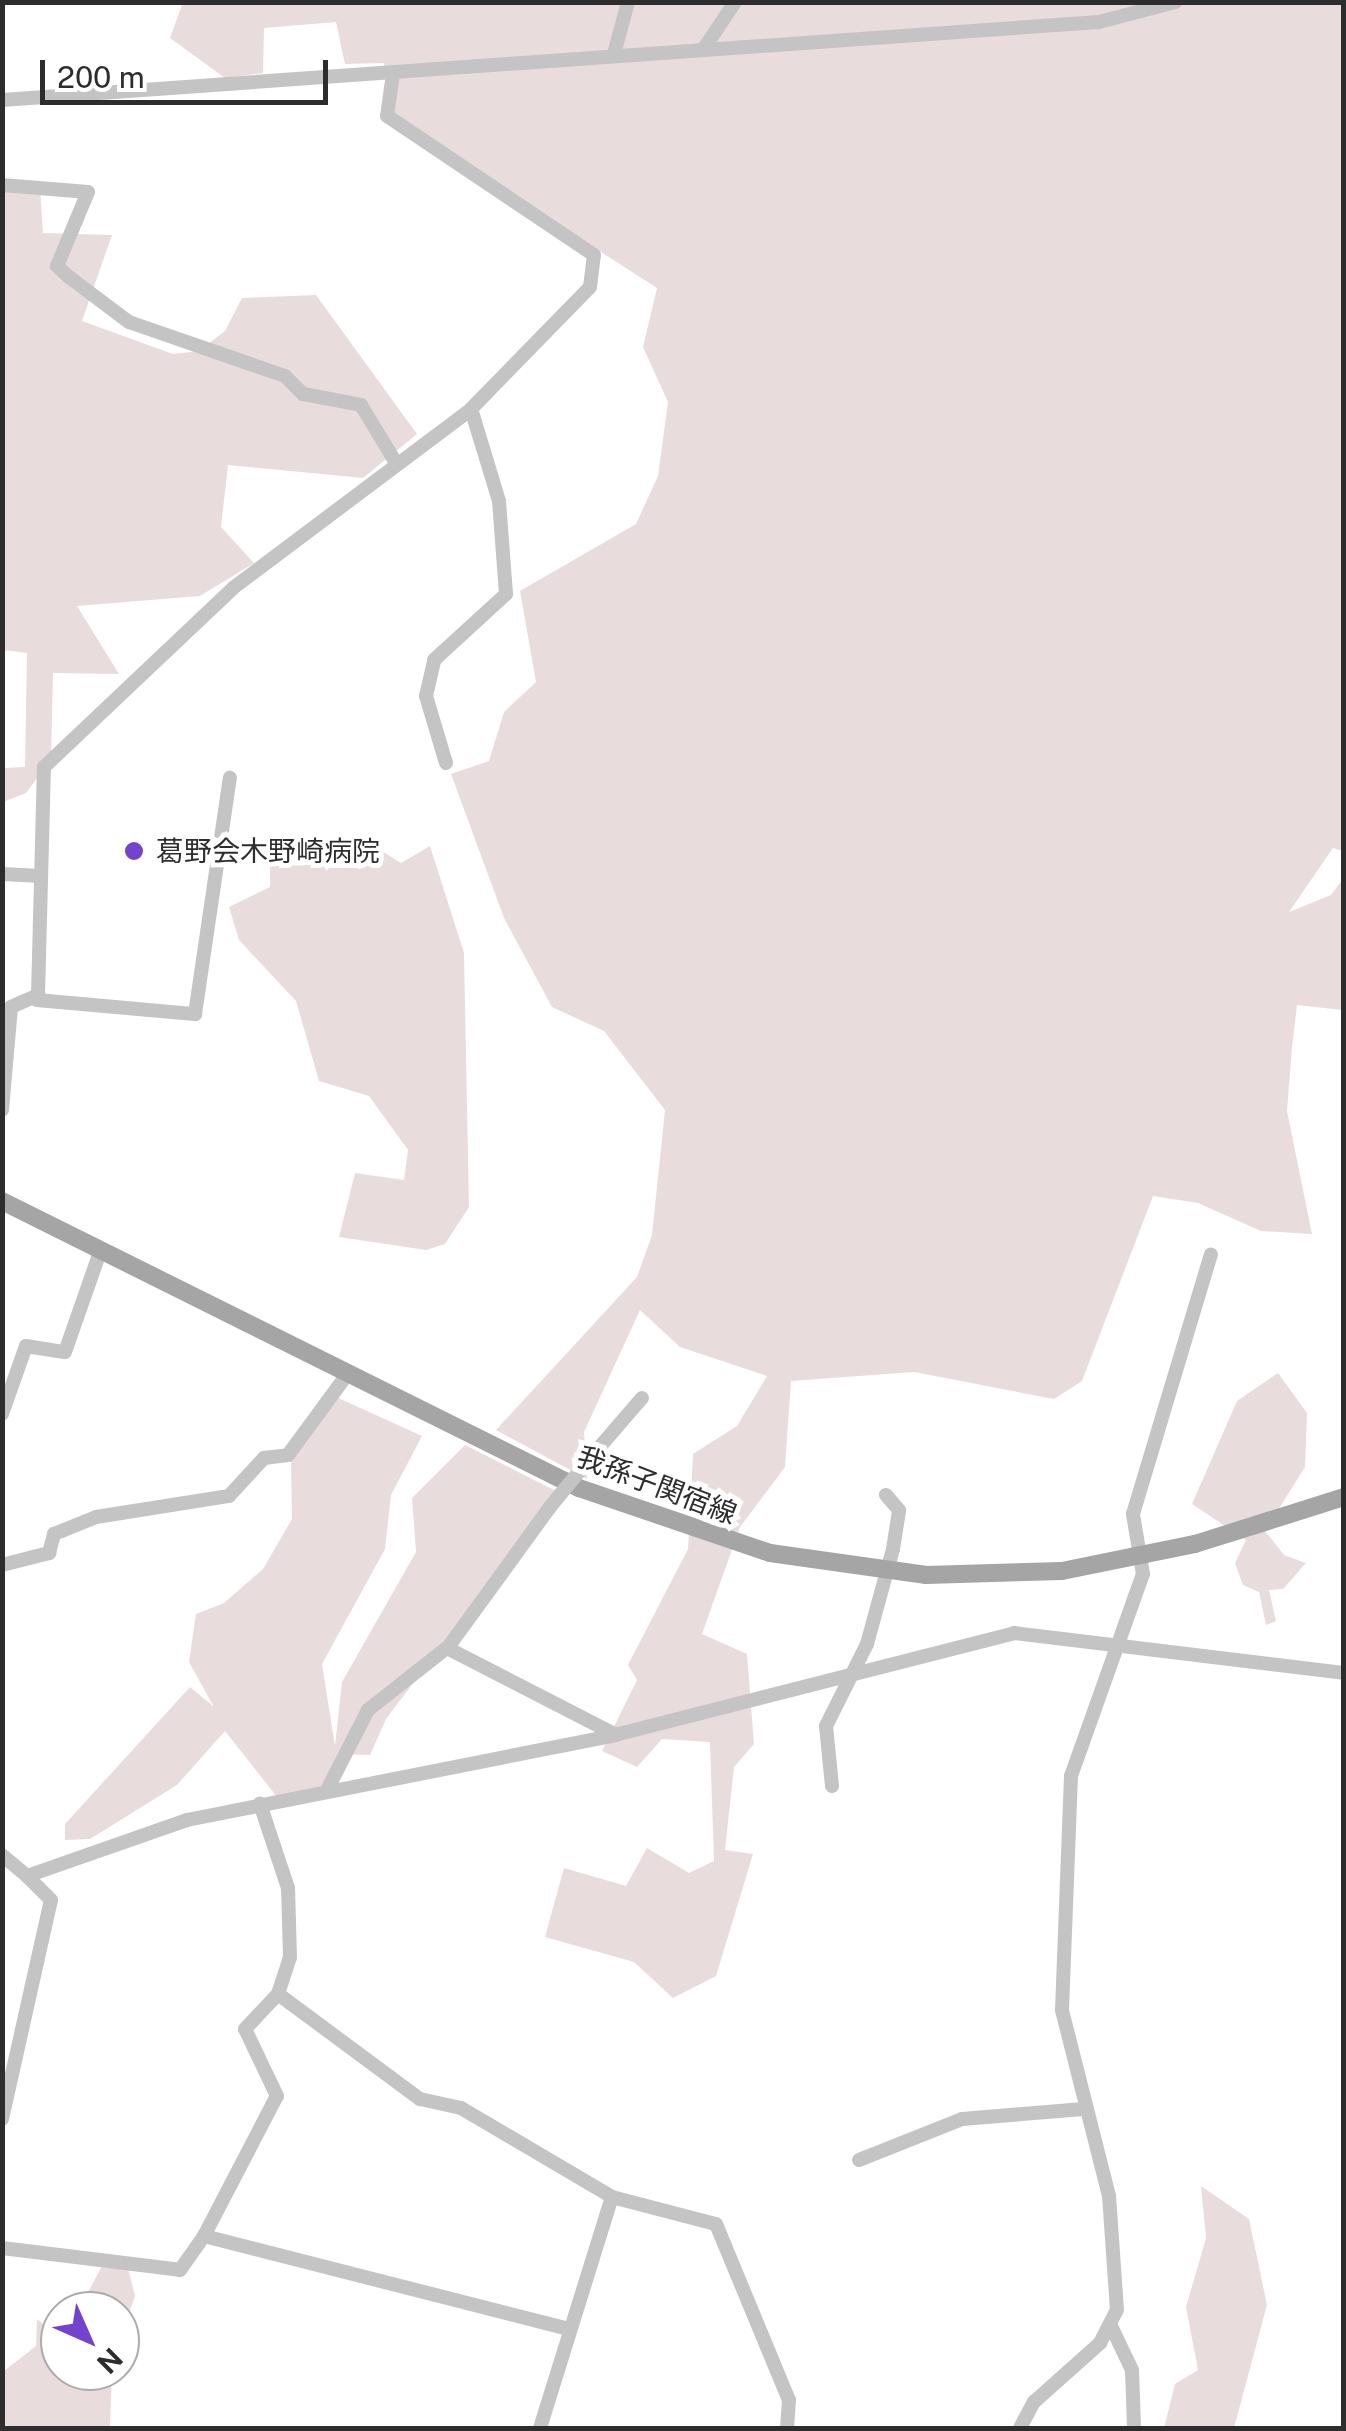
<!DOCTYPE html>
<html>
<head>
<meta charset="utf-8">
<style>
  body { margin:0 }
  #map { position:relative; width:1346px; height:2431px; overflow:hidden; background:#fff; font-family:"Public Sans","Noto Sans JP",sans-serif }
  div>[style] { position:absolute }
  .green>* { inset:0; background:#e9dcdd }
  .minor>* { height:14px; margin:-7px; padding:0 7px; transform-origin:7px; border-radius:7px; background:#c4c4c4 }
  .major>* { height:18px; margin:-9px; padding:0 9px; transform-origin:9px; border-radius:9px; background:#a5a5a5 }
  .minor-bridge>* { height:14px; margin:-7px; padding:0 7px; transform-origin:7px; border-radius:7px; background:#c4c4c4 }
  .dots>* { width:28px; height:28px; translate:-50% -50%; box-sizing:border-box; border:5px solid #fff; border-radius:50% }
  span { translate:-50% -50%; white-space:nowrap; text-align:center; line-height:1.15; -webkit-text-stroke:10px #fff; paint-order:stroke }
  .poi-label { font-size:28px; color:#2d2d2d }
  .left { translate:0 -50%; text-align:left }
  .street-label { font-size:28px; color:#2d2d2d }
  .frame { position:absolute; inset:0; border:5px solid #2d2d2d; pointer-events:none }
  .north { position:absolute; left:40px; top:2291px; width:100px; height:100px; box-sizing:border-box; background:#fff; border:2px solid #ababab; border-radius:50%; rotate:135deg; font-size:28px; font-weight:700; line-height:40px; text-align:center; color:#2d2d2d }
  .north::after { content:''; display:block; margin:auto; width:35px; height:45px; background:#7343cf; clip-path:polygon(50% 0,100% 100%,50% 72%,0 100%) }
  .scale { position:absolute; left:40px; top:60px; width:288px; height:45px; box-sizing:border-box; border:5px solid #2d2d2d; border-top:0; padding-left:12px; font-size:30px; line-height:35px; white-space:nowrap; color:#2d2d2d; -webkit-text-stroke:8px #fff; paint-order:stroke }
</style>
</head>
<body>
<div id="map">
  <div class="green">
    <i style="clip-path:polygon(183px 2px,1343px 3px,1343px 851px,1333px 848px,1289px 912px,1331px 895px,1343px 879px,1343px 1010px,1297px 1005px,1292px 1047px,1287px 1111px,1312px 1234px,1261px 1231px,1198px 1203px,1153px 1196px,1082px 1381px,1054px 1399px,914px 1372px,791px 1381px,785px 1467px,740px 1527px,702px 1634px,747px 1654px,754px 1744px,734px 1767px,725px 1850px,753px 1854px,716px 1976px,673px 1998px,634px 1962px,545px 1937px,564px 1868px,626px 1886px,647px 1848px,689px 1873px,714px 1861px,710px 1742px,662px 1739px,637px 1767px,602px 1751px,637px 1680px,628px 1665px,688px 1549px,693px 1454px,737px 1426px,767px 1376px,680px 1347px,640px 1310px,584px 1432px,587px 1479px,496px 1430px,637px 1277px,652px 1235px,665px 1110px,604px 1031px,552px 1007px,504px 918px,451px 774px,489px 761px,504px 712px,536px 682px,520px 591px,636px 524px,658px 476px,668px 402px,643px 347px,657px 288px,403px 125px,388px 104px,384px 63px,345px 64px,336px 22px,264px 28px,263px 73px,225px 78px,170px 38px)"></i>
    <i style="clip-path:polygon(3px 187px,40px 187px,43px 233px,112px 235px,82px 321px,173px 354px,199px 351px,225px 331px,242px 298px,316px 295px,417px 434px,363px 478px,228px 465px,221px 527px,254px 563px,200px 596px,77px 606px,119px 674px,53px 673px,51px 759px,26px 793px,3px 802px,3px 768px,25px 767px,27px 653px,3px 650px)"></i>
    <i style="clip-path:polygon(374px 846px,401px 863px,430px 846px,464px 953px,469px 1207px,445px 1244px,426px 1250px,339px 1237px,355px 1173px,404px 1180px,408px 1150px,369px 1096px,319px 1081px,296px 1001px,239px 940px,229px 907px,270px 887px,270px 849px)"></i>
    <i style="clip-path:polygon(1278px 1373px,1307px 1413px,1305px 1467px,1265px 1531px,1284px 1555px,1306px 1563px,1283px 1589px,1269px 1590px,1276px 1621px,1266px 1625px,1259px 1592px,1243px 1585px,1235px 1563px,1246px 1540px,1192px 1504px,1237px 1401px)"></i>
    <i style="clip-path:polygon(334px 1396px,422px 1436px,391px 1495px,385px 1549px,322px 1664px,335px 1746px,342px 1682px,416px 1552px,412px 1498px,465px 1445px,558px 1492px,386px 1719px,370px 1755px,337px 1754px,340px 1767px,323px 1788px,277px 1797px,225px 1731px,177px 1785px,90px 1839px,65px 1840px,65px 1824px,190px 1687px,214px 1707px,189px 1662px,196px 1614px,224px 1603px,263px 1569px,292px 1519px,291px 1461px)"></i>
    <i style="clip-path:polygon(1201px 2186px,1249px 2219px,1267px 2305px,1234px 2428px,1164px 2428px,1175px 2384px,1198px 2370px,1186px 2307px,1206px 2238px)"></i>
    <i style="clip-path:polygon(125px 2256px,135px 2296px,120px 2340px,120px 2311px,78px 2311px,103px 2264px)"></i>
    <i style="clip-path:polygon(37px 2319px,60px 2338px,60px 2371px,112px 2371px,110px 2428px,3px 2428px,4px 2371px,36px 2346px)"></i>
  </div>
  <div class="minor">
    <i style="left:705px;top:47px;width:54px;rotate:-56.3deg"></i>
    <i style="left:615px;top:50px;width:50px;rotate:-74.8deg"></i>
    <i style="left:2px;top:100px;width:1100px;rotate:-4.07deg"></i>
    <i style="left:1099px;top:22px;width:79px;rotate:-14.7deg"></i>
    <i style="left:2px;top:185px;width:86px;rotate:4.7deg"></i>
    <i style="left:88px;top:192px;width:80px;rotate:112.7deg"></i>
    <i style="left:57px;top:266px;width:16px;rotate:43deg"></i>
    <i style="left:69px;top:277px;width:75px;rotate:36.9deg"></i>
    <i style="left:129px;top:322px;width:165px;rotate:19.1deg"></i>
    <i style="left:285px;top:376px;width:25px;rotate:45deg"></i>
    <i style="left:303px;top:394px;width:59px;rotate:10.7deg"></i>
    <i style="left:361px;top:405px;width:68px;rotate:58.9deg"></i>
    <i style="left:446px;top:763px;width:70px;rotate:-106.6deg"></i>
    <i style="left:426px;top:696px;width:37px;rotate:-77deg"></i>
    <i style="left:434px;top:660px;width:98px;rotate:-42.5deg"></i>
    <i style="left:506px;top:594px;width:93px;rotate:-94.3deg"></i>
    <i style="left:499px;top:501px;width:96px;rotate:-106.9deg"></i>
    <i style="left:2px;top:874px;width:39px;rotate:3deg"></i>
    <i style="left:37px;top:1000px;width:159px;rotate:5.1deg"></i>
    <i style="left:195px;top:1014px;width:239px;rotate:-81.6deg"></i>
    <i style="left:2px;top:1110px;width:103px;rotate:-85deg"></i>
    <i style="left:11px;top:1007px;width:30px;rotate:-24deg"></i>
    <i style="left:38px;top:995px;width:228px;rotate:-88.5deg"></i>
    <i style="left:44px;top:767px;width:260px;rotate:-43.4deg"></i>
    <i style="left:233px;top:588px;width:298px;rotate:-36.9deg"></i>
    <i style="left:471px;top:409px;width:170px;rotate:-45.7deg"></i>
    <i style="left:590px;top:287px;width:32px;rotate:-83deg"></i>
    <i style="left:594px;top:255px;width:249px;rotate:-146.1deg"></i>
    <i style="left:387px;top:116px;width:42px;rotate:-81.9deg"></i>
    <i style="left:2px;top:1414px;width:72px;rotate:-70.6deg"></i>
    <i style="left:26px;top:1346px;width:39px;rotate:9deg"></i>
    <i style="left:65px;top:1352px;width:103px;rotate:-70.7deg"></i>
    <i style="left:591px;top:1457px;width:78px;rotate:-49.2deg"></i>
    <i style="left:2px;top:1565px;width:49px;rotate:-14.3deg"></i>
    <i style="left:49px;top:1553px;width:20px;rotate:-75deg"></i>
    <i style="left:54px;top:1534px;width:45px;rotate:-22deg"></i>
    <i style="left:96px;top:1517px;width:135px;rotate:-9deg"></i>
    <i style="left:229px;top:1496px;width:52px;rotate:-47.4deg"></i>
    <i style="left:264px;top:1458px;width:24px;rotate:-7deg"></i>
    <i style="left:288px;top:1455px;width:98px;rotate:-53.7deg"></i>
    <i style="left:447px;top:1648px;width:188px;rotate:27.2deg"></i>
    <i style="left:832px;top:1786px;width:60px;rotate:-95.7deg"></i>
    <i style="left:826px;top:1726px;width:92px;rotate:-63.4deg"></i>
    <i style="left:867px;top:1644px;width:98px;rotate:-74.7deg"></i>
    <i style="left:893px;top:1549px;width:39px;rotate:-81deg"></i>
    <i style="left:899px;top:1510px;width:20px;rotate:-131deg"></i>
    <i style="left:326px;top:1792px;width:92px;rotate:-62.9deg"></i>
    <i style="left:368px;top:1710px;width:103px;rotate:-38.3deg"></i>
    <i style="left:449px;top:1646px;width:172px;rotate:-54deg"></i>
    <i style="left:2px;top:1855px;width:33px;rotate:40deg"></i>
    <i style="left:27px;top:1876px;width:170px;rotate:-19.3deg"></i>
    <i style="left:187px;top:1820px;width:436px;rotate:-11.2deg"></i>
    <i style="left:615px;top:1735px;width:412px;rotate:-14.3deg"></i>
    <i style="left:1014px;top:1633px;width:332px;rotate:6.9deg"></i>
    <i style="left:278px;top:1994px;width:177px;rotate:36.5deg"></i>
    <i style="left:420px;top:2099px;width:42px;rotate:12.4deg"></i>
    <i style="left:461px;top:2108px;width:175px;rotate:30.5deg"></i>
    <i style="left:612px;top:2197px;width:107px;rotate:14.6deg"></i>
    <i style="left:716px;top:2224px;width:191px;rotate:67.5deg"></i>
    <i style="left:789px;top:2400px;width:28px;rotate:94deg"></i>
    <i style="left:2px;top:2119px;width:224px;rotate:-77.4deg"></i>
    <i style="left:51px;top:1900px;width:34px;rotate:-135deg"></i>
    <i style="left:859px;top:2160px;width:111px;rotate:-21.7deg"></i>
    <i style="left:962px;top:2119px;width:122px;rotate:-4.7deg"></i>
    <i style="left:204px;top:2236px;width:158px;rotate:-62.5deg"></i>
    <i style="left:277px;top:2096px;width:74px;rotate:-115.5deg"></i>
    <i style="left:245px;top:2029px;width:48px;rotate:-46.7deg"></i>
    <i style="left:278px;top:1994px;width:38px;rotate:-72deg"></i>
    <i style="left:290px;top:1958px;width:70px;rotate:-91.6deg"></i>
    <i style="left:288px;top:1888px;width:89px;rotate:-108.4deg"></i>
    <i style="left:2px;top:2248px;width:179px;rotate:7deg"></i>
    <i style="left:180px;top:2270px;width:42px;rotate:-54.8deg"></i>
    <i style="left:204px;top:2236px;width:378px;rotate:14.3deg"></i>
    <i style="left:1111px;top:2326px;width:49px;rotate:64.5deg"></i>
    <i style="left:1132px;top:2370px;width:58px;rotate:88deg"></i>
    <i style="left:540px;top:2428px;width:242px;rotate:-72.7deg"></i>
    <i style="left:1020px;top:2428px;width:30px;rotate:-62deg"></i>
    <i style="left:1034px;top:2402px;width:89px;rotate:-41.8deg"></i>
    <i style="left:1100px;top:2343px;width:37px;rotate:-63deg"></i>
    <i style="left:1117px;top:2310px;width:114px;rotate:-94deg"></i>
    <i style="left:1109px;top:2196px;width:192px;rotate:-104.2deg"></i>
    <i style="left:1062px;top:2010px;width:234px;rotate:-87.8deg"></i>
    <i style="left:1071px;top:1776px;width:214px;rotate:-70.4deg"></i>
    <i style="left:1143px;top:1574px;width:61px;rotate:-99.5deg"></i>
    <i style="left:1133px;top:1514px;width:271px;rotate:-73.3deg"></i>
  </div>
  <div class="major">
    <i style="left:2px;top:1201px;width:644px;rotate:26.45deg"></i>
    <i style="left:579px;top:1488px;width:202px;rotate:18.8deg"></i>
    <i style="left:770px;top:1553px;width:158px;rotate:8deg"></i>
    <i style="left:926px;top:1575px;width:136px;rotate:-1.7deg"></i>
    <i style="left:1062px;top:1571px;width:136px;rotate:-11.5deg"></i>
    <i style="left:1195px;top:1544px;width:156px;rotate:-17.5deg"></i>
  </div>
  <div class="minor-bridge">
    <i style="left:550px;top:1507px;width:65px;rotate:-50.6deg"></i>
  </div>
  <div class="dots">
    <i style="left:134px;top:851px;background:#7343cf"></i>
  </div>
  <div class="poi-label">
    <span class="left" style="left:156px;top:851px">葛野会木野崎病院</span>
  </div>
  <div class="street-label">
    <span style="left:657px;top:1485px;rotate:21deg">我孫子関宿線</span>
  </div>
  <div class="frame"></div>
  <div class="north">N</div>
  <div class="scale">200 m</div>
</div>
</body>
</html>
